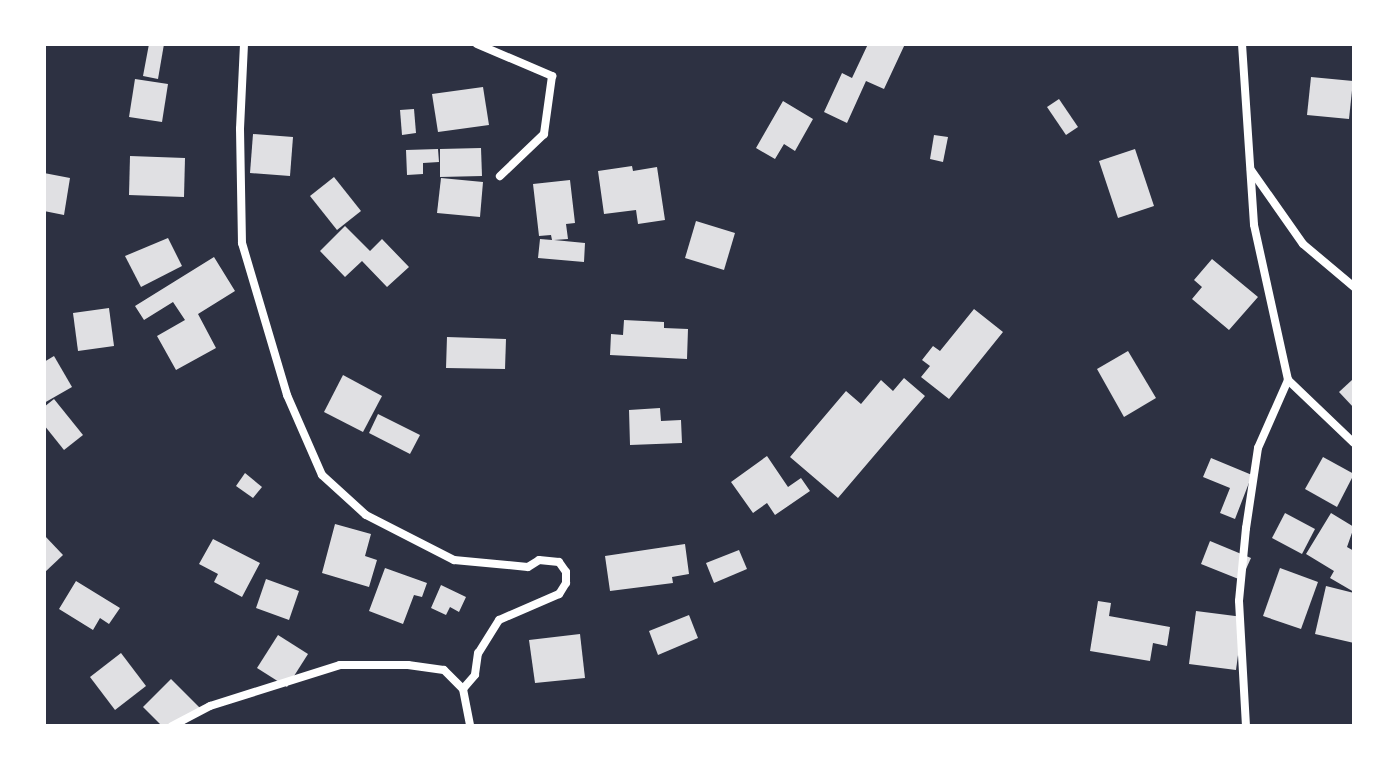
<!DOCTYPE html>
<html>
<head>
<meta charset="utf-8">
<style>
  body { margin:0 }
  #map { position:relative; width:1398px; height:770px; overflow:hidden; background:#2d3142; font-family:"Roboto Condensed",sans-serif }
  div>[style] { position:absolute }
  .building>* { inset:0; background:#e0e0e3 }
  .minor>* { height:8px; margin:-4px; padding:0 4px; transform-origin:4px; border-radius:4px; background:#fff }
  span { translate:-50% -50%; white-space:nowrap; text-align:center; line-height:1.15; -webkit-text-stroke:8px #fff; paint-order:stroke }
  .frame { position:absolute; inset:0; border:46px solid #fff; pointer-events:none }
</style>
</head>
<body>
<div id="map">
  <div class="building">
    <i style="clip-path:polygon(149px 44px,164px 44px,158px 79px,143px 76px)"></i>
    <i style="clip-path:polygon(868px 44px,905px 44px,884px 89px,866px 81px,847px 123px,824px 112px,842px 73px,852px 78px)"></i>
    <i style="clip-path:polygon(1311px 77px,1353px 81px,1349px 119px,1307px 115px)"></i>
    <i style="clip-path:polygon(135px 79px,168px 84px,162px 122px,129px 117px)"></i>
    <i style="clip-path:polygon(483px 87px,489px 125px,438px 132px,432px 94px)"></i>
    <i style="clip-path:polygon(1059px 99px,1078px 127px,1066px 135px,1047px 107px)"></i>
    <i style="clip-path:polygon(783px 101px,813px 119px,795px 151px,784px 144px,775px 159px,756px 148px)"></i>
    <i style="clip-path:polygon(414px 109px,416px 133px,402px 135px,400px 110px)"></i>
    <i style="clip-path:polygon(253px 134px,293px 137px,290px 176px,250px 173px)"></i>
    <i style="clip-path:polygon(934px 135px,948px 137px,943px 162px,930px 159px)"></i>
    <i style="clip-path:polygon(481px 148px,482px 176px,440px 177px,440px 149px)"></i>
    <i style="clip-path:polygon(438px 149px,439px 162px,423px 163px,423px 174px,407px 175px,406px 150px)"></i>
    <i style="clip-path:polygon(1135px 149px,1154px 206px,1118px 218px,1099px 161px)"></i>
    <i style="clip-path:polygon(130px 156px,185px 158px,184px 197px,129px 195px)"></i>
    <i style="clip-path:polygon(632px 166px,633px 171px,657px 167px,665px 220px,638px 224px,636px 210px,604px 214px,598px 171px)"></i>
    <i style="clip-path:polygon(44px 173px,70px 178px,64px 215px,44px 211px)"></i>
    <i style="clip-path:polygon(334px 177px,361px 211px,337px 230px,310px 196px)"></i>
    <i style="clip-path:polygon(441px 178px,483px 182px,480px 217px,437px 213px)"></i>
    <i style="clip-path:polygon(570px 180px,575px 223px,566px 224px,568px 239px,554px 240px,585px 243px,584px 262px,538px 258px,540px 239px,552px 240px,551px 235px,539px 236px,533px 184px)"></i>
    <i style="clip-path:polygon(696px 221px,735px 233px,724px 270px,685px 258px)"></i>
    <i style="clip-path:polygon(345px 226px,370px 251px,382px 239px,409px 267px,387px 287px,362px 261px,345px 277px,320px 251px)"></i>
    <i style="clip-path:polygon(168px 238px,182px 266px,141px 287px,125px 256px)"></i>
    <i style="clip-path:polygon(214px 257px,235px 291px,198px 314px,216px 348px,176px 370px,157px 336px,185px 320px,173px 302px,144px 320px,135px 306px)"></i>
    <i style="clip-path:polygon(1212px 259px,1258px 297px,1229px 330px,1192px 299px,1202px 287px,1194px 280px)"></i>
    <i style="clip-path:polygon(109px 308px,114px 346px,78px 351px,73px 313px)"></i>
    <i style="clip-path:polygon(974px 309px,1003px 332px,949px 399px,921px 377px,930px 366px,922px 360px,933px 346px,940px 351px)"></i>
    <i style="clip-path:polygon(624px 320px,664px 322px,664px 328px,688px 329px,687px 359px,610px 355px,611px 334px,623px 335px)"></i>
    <i style="clip-path:polygon(447px 337px,506px 339px,505px 369px,446px 368px)"></i>
    <i style="clip-path:polygon(1128px 351px,1156px 398px,1124px 417px,1097px 369px)"></i>
    <i style="clip-path:polygon(54px 356px,72px 387px,44px 403px,44px 362px)"></i>
    <i style="clip-path:polygon(343px 375px,382px 396px,363px 432px,324px 412px)"></i>
    <i style="clip-path:polygon(904px 378px,925px 396px,838px 498px,790px 457px,846px 391px,861px 404px,881px 380px,893px 391px)"></i>
    <i style="clip-path:polygon(1352px 380px,1354px 381px,1354px 408px,1339px 392px)"></i>
    <i style="clip-path:polygon(54px 399px,83px 435px,64px 450px,44px 425px,44px 407px)"></i>
    <i style="clip-path:polygon(660px 408px,661px 421px,681px 420px,682px 443px,630px 445px,629px 410px)"></i>
    <i style="clip-path:polygon(378px 414px,420px 435px,410px 454px,369px 433px)"></i>
    <i style="clip-path:polygon(767px 456px,788px 487px,801px 478px,810px 491px,775px 515px,767px 503px,753px 513px,731px 482px)"></i>
    <i style="clip-path:polygon(1323px 457px,1354px 474px,1337px 507px,1305px 489px)"></i>
    <i style="clip-path:polygon(1211px 458px,1252px 475px,1235px 519px,1220px 513px,1230px 488px,1203px 477px)"></i>
    <i style="clip-path:polygon(245px 473px,262px 487px,253px 498px,236px 486px)"></i>
    <i style="clip-path:polygon(1285px 513px,1315px 529px,1302px 554px,1272px 538px)"></i>
    <i style="clip-path:polygon(1331px 513px,1354px 527px,1347px 547px,1354px 551px,1354px 592px,1330px 578px,1334px 571px,1306px 554px)"></i>
    <i style="clip-path:polygon(335px 524px,371px 534px,365px 556px,377px 560px,369px 587px,322px 573px)"></i>
    <i style="clip-path:polygon(44px 535px,63px 555px,44px 573px)"></i>
    <i style="clip-path:polygon(213px 539px,260px 563px,242px 597px,214px 582px,218px 574px,199px 564px)"></i>
    <i style="clip-path:polygon(1210px 541px,1251px 558px,1241px 580px,1201px 564px)"></i>
    <i style="clip-path:polygon(685px 544px,689px 574px,672px 577px,673px 583px,610px 591px,605px 556px)"></i>
    <i style="clip-path:polygon(739px 550px,747px 569px,714px 583px,706px 563px)"></i>
    <i style="clip-path:polygon(385px 568px,427px 583px,422px 597px,414px 595px,403px 624px,369px 611px)"></i>
    <i style="clip-path:polygon(1280px 568px,1318px 582px,1301px 629px,1263px 616px)"></i>
    <i style="clip-path:polygon(266px 579px,299px 591px,289px 620px,256px 608px)"></i>
    <i style="clip-path:polygon(76px 581px,120px 608px,109px 624px,100px 618px,93px 630px,59px 609px)"></i>
    <i style="clip-path:polygon(441px 585px,466px 597px,459px 612px,450px 607px,446px 615px,431px 608px)"></i>
    <i style="clip-path:polygon(1326px 586px,1354px 593px,1354px 643px,1315px 634px)"></i>
    <i style="clip-path:polygon(1098px 601px,1111px 603px,1109px 616px,1170px 627px,1167px 646px,1153px 643px,1150px 661px,1090px 651px)"></i>
    <i style="clip-path:polygon(1196px 611px,1243px 617px,1236px 670px,1189px 664px)"></i>
    <i style="clip-path:polygon(689px 615px,698px 638px,658px 655px,649px 631px)"></i>
    <i style="clip-path:polygon(580px 634px,585px 678px,535px 683px,529px 640px)"></i>
    <i style="clip-path:polygon(278px 635px,308px 654px,287px 687px,257px 668px)"></i>
    <i style="clip-path:polygon(121px 653px,146px 686px,115px 710px,90px 677px)"></i>
    <i style="clip-path:polygon(171px 679px,200px 708px,182px 726px,162px 726px,143px 707px)"></i>
  </div>
  <div class="minor">
    <i style="left:244px;top:44px;width:85px;rotate:92.7deg"></i>
    <i style="left:240px;top:129px;width:114px;rotate:89deg"></i>
    <i style="left:242px;top:243px;width:159px;rotate:73.5deg"></i>
    <i style="left:287px;top:395px;width:87px;rotate:66.4deg"></i>
    <i style="left:322px;top:475px;width:59px;rotate:42.3deg"></i>
    <i style="left:366px;top:515px;width:99px;rotate:27.1deg"></i>
    <i style="left:454px;top:560px;width:74px;rotate:5.4deg"></i>
    <i style="left:528px;top:567px;width:13px;rotate:-32deg"></i>
    <i style="left:539px;top:560px;width:20px;rotate:6deg"></i>
    <i style="left:559px;top:562px;width:12px;rotate:55deg"></i>
    <i style="left:566px;top:572px;width:11px;rotate:90deg"></i>
    <i style="left:566px;top:583px;width:13px;rotate:122deg"></i>
    <i style="left:559px;top:594px;width:65px;rotate:156.6deg"></i>
    <i style="left:499px;top:620px;width:39px;rotate:122deg"></i>
    <i style="left:478px;top:653px;width:22px;rotate:98deg"></i>
    <i style="left:475px;top:675px;width:18px;rotate:131deg"></i>
    <i style="left:477px;top:44px;width:82px;rotate:23.1deg"></i>
    <i style="left:552px;top:76px;width:59px;rotate:97.9deg"></i>
    <i style="left:544px;top:134px;width:61px;rotate:136.3deg"></i>
    <i style="left:1242px;top:44px;width:181px;rotate:86.2deg"></i>
    <i style="left:1254px;top:225px;width:159px;rotate:77.6deg"></i>
    <i style="left:1288px;top:380px;width:74px;rotate:113.8deg"></i>
    <i style="left:1258px;top:448px;width:81px;rotate:98.5deg"></i>
    <i style="left:1246px;top:528px;width:73px;rotate:95.5deg"></i>
    <i style="left:1239px;top:601px;width:125px;rotate:86.8deg"></i>
    <i style="left:1251px;top:170px;width:90px;rotate:54.9deg"></i>
    <i style="left:1303px;top:244px;width:67px;rotate:40.1deg"></i>
    <i style="left:1288px;top:380px;width:91px;rotate:43.7deg"></i>
    <i style="left:172px;top:726px;width:43px;rotate:-27.8deg"></i>
    <i style="left:210px;top:706px;width:136px;rotate:-17.5deg"></i>
    <i style="left:340px;top:665px;width:68px"></i>
    <i style="left:408px;top:665px;width:36px;rotate:8deg"></i>
    <i style="left:444px;top:670px;width:27px;rotate:45deg"></i>
    <i style="left:463px;top:689px;width:38px;rotate:79deg"></i>
  </div>
  <div class="frame"></div>
</div>
</body>
</html>
